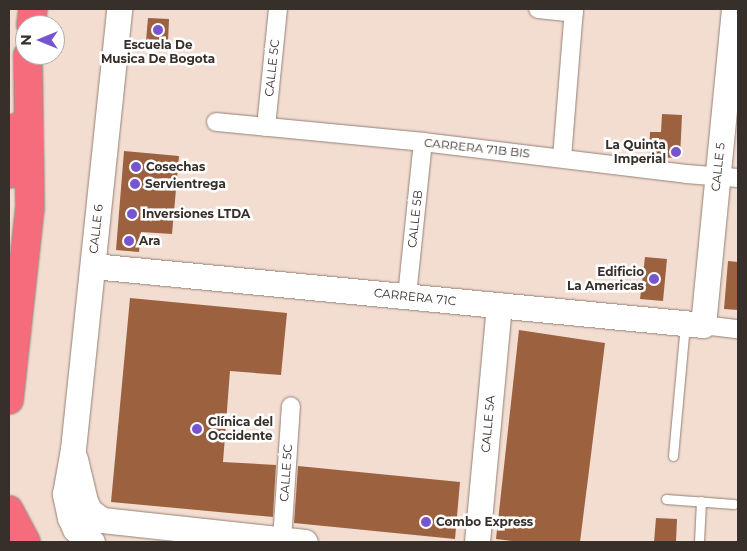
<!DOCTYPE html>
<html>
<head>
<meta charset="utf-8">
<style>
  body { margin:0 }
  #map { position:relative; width:747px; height:551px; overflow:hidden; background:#f3ddd1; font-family:Montserrat,sans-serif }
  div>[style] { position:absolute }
  .building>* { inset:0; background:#9c6240 }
  .roads { filter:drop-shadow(0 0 1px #948075) drop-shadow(0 0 1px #948075) }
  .lane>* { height:9px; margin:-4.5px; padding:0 4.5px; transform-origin:4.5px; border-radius:4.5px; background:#fff }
  .street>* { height:18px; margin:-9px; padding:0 9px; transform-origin:9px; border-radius:9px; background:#fff }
  .secondary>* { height:25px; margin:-12.5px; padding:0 12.5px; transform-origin:12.5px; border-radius:12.5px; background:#fff }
  .highway>* { height:28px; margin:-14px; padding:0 14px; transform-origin:14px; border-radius:14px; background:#f56c7d }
  .dots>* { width:14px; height:14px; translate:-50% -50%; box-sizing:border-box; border:2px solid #fff; border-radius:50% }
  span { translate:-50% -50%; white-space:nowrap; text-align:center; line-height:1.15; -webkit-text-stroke:5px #fff; paint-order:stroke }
  .poi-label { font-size:12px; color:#372f2a; font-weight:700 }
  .right { translate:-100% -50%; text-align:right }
  .left { translate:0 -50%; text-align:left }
  .street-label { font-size:12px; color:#372f2a }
  .frame { position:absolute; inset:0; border:10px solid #372f2a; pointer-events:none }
  .north { position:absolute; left:15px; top:15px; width:50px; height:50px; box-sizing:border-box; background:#fff; border:1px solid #afacaa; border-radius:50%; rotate:270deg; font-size:14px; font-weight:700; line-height:20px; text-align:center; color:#372f2a }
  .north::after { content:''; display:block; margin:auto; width:18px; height:22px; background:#7655cf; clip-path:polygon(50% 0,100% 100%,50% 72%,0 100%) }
</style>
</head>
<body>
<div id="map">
  <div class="building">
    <i style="clip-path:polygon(148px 18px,169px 19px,168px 43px,146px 41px)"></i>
    <i style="clip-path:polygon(662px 114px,682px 115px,680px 158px,649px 157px,650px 132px,661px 132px)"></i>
    <i style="clip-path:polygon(124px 151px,179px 156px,172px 234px,141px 232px,139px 252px,116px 250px)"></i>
    <i style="clip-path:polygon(645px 257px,667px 259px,663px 301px,640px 299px)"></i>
    <i style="clip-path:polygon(728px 261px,738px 262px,738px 310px,724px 309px)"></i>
    <i style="clip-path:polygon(130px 298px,287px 313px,281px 375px,230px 371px,223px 462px,276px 465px,273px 517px,111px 502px)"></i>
    <i style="clip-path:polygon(519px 330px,605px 343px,580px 542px,521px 542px,496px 539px)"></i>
    <i style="clip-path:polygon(298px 466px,460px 482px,455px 539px,294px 523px)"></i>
    <i style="clip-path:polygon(656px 518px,677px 519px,676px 542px,654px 542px)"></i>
  </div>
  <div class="roads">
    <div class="lane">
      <i style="left:673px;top:456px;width:133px;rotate:-84.8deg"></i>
      <i style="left:666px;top:499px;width:68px;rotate:4.2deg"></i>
      <i style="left:699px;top:542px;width:41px;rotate:-87.2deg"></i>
    </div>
    <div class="street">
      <i style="left:538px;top:9px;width:36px;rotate:6deg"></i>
      <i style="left:216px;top:122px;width:208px;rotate:5.5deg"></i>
      <i style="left:423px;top:142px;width:265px;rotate:6.9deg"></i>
      <i style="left:686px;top:174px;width:52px;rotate:4.4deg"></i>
      <i style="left:266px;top:127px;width:119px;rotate:-84.2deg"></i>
      <i style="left:562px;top:158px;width:149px;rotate:-85.4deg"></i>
      <i style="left:407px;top:296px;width:155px;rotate:-84.1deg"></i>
      <i style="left:703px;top:325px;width:35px;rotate:7deg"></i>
      <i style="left:282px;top:540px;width:134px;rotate:-86.2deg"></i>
    </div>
    <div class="secondary">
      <i style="left:93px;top:266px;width:613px;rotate:5.52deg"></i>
      <i style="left:703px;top:325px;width:318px;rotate:-84.4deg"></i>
      <i style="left:75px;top:459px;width:43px;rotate:76.6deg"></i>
      <i style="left:85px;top:501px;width:10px;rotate:66deg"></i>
      <i style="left:89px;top:510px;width:16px;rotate:38deg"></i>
      <i style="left:102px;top:520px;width:204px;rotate:6.2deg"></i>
      <i style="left:92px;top:542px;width:21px;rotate:-143deg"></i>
      <i style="left:75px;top:529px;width:12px;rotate:-114deg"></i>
      <i style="left:70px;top:518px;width:25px;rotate:-102deg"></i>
      <i style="left:65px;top:494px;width:46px;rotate:-79.9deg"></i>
      <i style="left:73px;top:449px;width:442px;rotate:-84deg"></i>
      <i style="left:477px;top:542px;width:238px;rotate:-84.7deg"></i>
    </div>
    <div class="highway">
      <i style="left:31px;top:25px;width:16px;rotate:-83deg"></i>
      <i style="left:9px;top:174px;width:47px;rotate:-81.3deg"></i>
      <i style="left:9px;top:400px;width:194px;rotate:-83.8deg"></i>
      <i style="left:30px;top:207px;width:152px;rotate:-90.8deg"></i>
      <i style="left:9px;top:510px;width:36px;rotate:62deg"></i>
    </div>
  </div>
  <div class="dots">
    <i style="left:158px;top:30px;background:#7655cf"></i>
    <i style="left:676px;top:152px;background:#7655cf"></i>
    <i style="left:136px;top:167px;background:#7655cf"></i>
    <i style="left:135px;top:184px;background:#7655cf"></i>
    <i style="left:132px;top:214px;background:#7655cf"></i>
    <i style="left:129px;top:241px;background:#7655cf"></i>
    <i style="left:654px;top:279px;background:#7655cf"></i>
    <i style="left:197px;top:429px;background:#7655cf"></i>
    <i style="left:426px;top:522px;background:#7655cf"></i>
  </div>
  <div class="poi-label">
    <span style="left:158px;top:52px">Escuela De<br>Musica De Bogota</span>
    <span class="right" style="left:666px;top:152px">La Quinta<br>Imperial</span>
    <span class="left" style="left:146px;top:167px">Cosechas</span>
    <span class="left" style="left:145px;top:184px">Servientrega</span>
    <span class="left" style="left:142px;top:214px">Inversiones LTDA</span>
    <span class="left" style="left:139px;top:241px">Ara</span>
    <span class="right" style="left:644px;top:279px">Edificio<br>La Americas</span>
    <span class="left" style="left:208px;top:429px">Clínica del<br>Occidente</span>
    <span class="left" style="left:436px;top:522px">Combo Express</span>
  </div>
  <div class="street-label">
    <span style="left:272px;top:68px;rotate:-84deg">CALLE 5C</span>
    <span style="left:477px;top:148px;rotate:6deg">CARRERA 71B BIS</span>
    <span style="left:718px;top:167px;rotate:-84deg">CALLE 5</span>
    <span style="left:415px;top:219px;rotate:-84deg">CALLE 5B</span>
    <span style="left:96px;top:229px;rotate:-84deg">CALLE 6</span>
    <span style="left:415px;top:297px;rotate:6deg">CARRERA 71C</span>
    <span style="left:488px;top:424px;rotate:-85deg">CALLE 5A</span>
    <span style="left:286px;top:473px;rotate:-86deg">CALLE 5C</span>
  </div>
  <div class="frame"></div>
  <div class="north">N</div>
</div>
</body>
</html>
